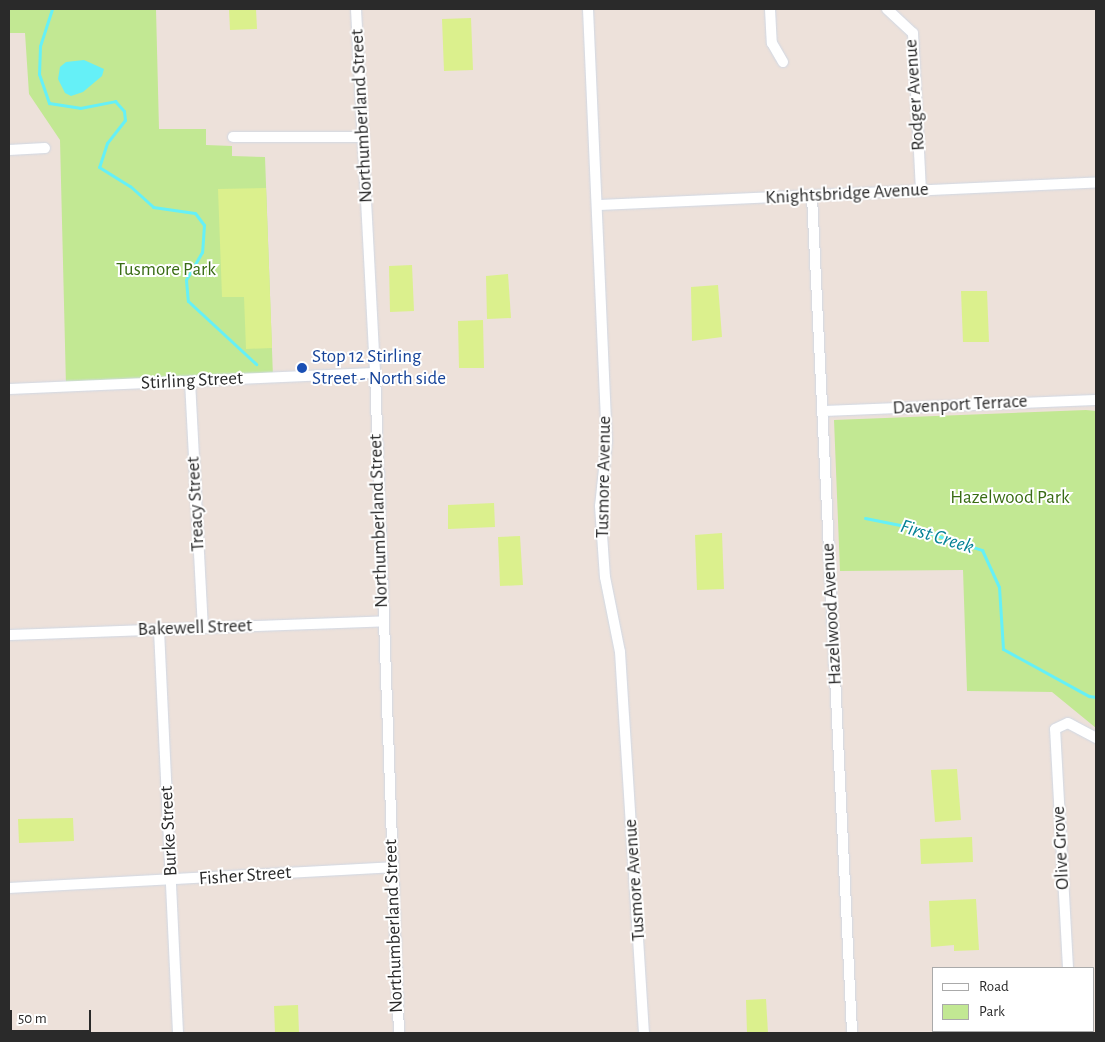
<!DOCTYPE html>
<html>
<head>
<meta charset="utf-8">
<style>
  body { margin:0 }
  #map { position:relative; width:1105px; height:1042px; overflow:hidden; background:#ede1da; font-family:"Alegreya Sans",sans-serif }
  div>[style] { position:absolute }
  .green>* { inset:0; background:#c2e893 }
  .pitch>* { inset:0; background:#dbf08d }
  .water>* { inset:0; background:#65f0f7 }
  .stream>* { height:3px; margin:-1.5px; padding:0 1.5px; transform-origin:1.5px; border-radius:1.5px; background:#65f0f7 }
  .roads { filter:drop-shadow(0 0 1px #d0d8e4) drop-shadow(0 0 1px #d0d8e4) }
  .street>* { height:10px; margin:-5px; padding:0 5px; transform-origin:5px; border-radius:5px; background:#fff }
  .dots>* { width:14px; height:14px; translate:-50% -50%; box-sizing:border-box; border:2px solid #fff; border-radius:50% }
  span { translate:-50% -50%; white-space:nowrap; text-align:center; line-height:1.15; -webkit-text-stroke:4px #fff; paint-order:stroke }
  .street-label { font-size:19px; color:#2a2a2a }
  .park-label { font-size:19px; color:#396c14 }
  .transit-label { font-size:19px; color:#164399 }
  .left { translate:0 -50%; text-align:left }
  .water-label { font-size:20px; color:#048295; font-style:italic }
  .frame { position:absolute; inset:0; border:10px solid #2a2a2a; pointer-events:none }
  .legend { position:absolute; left:932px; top:967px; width:162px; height:65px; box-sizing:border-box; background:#fff; border:1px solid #aaa; margin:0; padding:6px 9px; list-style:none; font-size:15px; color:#2a2a2a }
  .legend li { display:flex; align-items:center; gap:10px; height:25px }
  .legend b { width:25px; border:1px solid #aaa }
  .scale { position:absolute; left:10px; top:1010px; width:81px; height:22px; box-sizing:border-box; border:2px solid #2a2a2a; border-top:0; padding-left:6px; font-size:15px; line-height:18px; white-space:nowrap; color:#2a2a2a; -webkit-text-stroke:4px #fff; paint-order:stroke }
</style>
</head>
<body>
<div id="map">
  <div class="green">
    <i style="clip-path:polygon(9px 9px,156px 9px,159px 129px,206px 129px,206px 145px,232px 146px,232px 156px,265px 157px,273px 377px,66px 386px,60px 140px,29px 94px,25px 33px,9px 33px)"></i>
    <i style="clip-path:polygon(1086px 410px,1096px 411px,1096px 728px,1052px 692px,967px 691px,963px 570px,840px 571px,834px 420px)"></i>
  </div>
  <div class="pitch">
    <i style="clip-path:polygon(229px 9px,256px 9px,257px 29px,230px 30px)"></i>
    <i style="clip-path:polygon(471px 18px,473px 70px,444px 71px,442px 19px)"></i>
    <i style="clip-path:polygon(266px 188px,272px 348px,246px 349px,244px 297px,222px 297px,218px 189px)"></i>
    <i style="clip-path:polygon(412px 265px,414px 311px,390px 312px,389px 266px)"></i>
    <i style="clip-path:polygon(508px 274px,511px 318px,487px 319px,486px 276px)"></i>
    <i style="clip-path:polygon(718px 285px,722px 337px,692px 341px,691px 287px)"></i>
    <i style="clip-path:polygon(961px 291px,987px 291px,989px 342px,963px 342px)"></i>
    <i style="clip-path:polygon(483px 320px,484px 368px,459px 368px,458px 321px)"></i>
    <i style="clip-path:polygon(494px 503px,495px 527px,448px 529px,448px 505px)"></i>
    <i style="clip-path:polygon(722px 533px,724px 589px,697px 590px,695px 535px)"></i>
    <i style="clip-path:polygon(520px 536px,523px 585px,500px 586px,498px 537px)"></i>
    <i style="clip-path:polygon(957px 769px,961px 820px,935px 822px,931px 770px)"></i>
    <i style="clip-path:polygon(73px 818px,74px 841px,19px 843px,18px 819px)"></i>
    <i style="clip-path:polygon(972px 837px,973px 862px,921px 864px,920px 839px)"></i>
    <i style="clip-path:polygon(976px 899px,979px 950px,954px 951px,954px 945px,931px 947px,929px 901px)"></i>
    <i style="clip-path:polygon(766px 999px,768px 1033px,747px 1033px,746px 1000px)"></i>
    <i style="clip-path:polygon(298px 1005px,299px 1033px,275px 1033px,274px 1006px)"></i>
  </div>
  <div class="water">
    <i style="clip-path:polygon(84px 60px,104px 69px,102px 76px,83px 92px,71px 96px,65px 93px,58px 79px,60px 67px,66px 62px)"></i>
  </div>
  <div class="stream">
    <i style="left:52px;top:9px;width:39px;rotate:108deg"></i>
    <i style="left:40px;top:46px;width:28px;rotate:92deg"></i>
    <i style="left:39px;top:74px;width:31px;rotate:71deg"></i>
    <i style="left:49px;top:103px;width:31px;rotate:9deg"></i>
    <i style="left:80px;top:108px;width:36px;rotate:-11deg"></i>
    <i style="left:115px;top:101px;width:13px;rotate:48deg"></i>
    <i style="left:124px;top:111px;width:9px;rotate:84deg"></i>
    <i style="left:125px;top:120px;width:29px;rotate:128deg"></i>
    <i style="left:107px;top:143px;width:25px;rotate:108deg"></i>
    <i style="left:99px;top:167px;width:36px;rotate:32deg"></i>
    <i style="left:130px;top:186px;width:31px;rotate:42deg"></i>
    <i style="left:153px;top:207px;width:42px;rotate:8.1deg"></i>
    <i style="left:195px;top:213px;width:15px;rotate:53deg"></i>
    <i style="left:204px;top:225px;width:27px;rotate:94deg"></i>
    <i style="left:202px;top:252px;width:32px;rotate:120deg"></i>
    <i style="left:186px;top:280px;width:21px;rotate:85deg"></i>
    <i style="left:188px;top:301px;width:93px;rotate:42.8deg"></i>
    <i style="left:865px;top:518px;width:46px;rotate:11.3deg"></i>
    <i style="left:910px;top:527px;width:76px;rotate:17.7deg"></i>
    <i style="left:982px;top:550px;width:41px;rotate:65.3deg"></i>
    <i style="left:999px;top:587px;width:62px;rotate:86.3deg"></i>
    <i style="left:1003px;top:649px;width:98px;rotate:28.7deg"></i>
    <i style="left:1089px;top:696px;width:7px;rotate:8deg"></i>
  </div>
  <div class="roads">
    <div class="street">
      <i style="left:356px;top:9px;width:364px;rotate:87deg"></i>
      <i style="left:375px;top:373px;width:660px;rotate:87.92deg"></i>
      <i style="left:588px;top:9px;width:432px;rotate:87.5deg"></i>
      <i style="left:607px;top:441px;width:65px;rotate:96.1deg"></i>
      <i style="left:600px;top:506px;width:71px;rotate:86deg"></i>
      <i style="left:605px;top:577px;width:76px;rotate:78.7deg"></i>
      <i style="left:620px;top:652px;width:382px;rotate:86.4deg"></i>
      <i style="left:770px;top:9px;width:34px;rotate:87deg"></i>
      <i style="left:772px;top:43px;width:22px;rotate:60deg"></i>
      <i style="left:887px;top:9px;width:35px;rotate:43deg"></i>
      <i style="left:913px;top:33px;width:157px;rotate:87.1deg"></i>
      <i style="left:233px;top:137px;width:131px"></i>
      <i style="left:9px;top:150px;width:36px;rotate:-3deg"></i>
      <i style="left:812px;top:196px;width:838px;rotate:87.26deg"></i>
      <i style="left:599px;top:205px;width:498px;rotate:-2.6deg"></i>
      <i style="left:190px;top:381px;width:247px;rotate:87deg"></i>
      <i style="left:9px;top:389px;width:366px;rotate:-2.5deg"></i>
      <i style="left:823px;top:411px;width:273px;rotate:-2.3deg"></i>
      <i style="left:159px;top:630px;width:403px;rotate:87.3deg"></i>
      <i style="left:9px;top:635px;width:373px;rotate:-2.1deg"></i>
      <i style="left:9px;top:888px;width:383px;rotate:-3.1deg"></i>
      <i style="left:1068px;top:968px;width:239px;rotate:-93.1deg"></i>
      <i style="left:1055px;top:729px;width:14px;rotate:-25deg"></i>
      <i style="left:1068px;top:723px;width:32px;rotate:28deg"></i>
      <i style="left:1071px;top:1031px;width:2px;rotate:90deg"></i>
    </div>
  </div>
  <div class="dots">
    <i style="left:302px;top:368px;background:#1a4fb4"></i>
  </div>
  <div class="street-label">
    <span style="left:915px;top:95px;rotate:-94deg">Rodger Avenue</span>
    <span style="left:362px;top:116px;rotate:-93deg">Northumberland Street</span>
    <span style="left:847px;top:194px;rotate:-3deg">Knightsbridge Avenue</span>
    <span style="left:192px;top:381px;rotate:-3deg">Stirling Street</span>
    <span style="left:960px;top:405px;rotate:-3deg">Davenport Terrace</span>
    <span style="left:604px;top:477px;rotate:-89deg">Tusmore Avenue</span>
    <span style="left:196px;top:504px;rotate:-93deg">Treacy Street</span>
    <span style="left:379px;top:521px;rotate:-92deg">Northumberland Street</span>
    <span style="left:832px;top:614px;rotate:-93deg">Hazelwood Avenue</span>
    <span style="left:195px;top:628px;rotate:-2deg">Bakewell Street</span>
    <span style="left:169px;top:831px;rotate:-93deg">Burke Street</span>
    <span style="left:1061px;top:848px;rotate:-93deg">Olive Grove</span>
    <span style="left:245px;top:876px;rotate:-4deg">Fisher Street</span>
    <span style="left:635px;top:880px;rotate:-94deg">Tusmore Avenue</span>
    <span style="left:394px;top:926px;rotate:-92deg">Northumberland Street</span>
  </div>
  <div class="park-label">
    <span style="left:166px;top:270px">Tusmore Park</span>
    <span style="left:1010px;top:498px">Hazelwood Park</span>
  </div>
  <div class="transit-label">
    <span class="left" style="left:312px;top:368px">Stop 12 Stirling<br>Street - North side</span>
  </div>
  <div class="water-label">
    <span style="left:937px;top:537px;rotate:17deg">First Creek</span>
  </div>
  <div class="frame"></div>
  <ul class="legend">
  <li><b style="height:6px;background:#fff"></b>Road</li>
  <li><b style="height:14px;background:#c2e893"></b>Park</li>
  </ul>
  <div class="scale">50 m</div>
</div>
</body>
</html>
